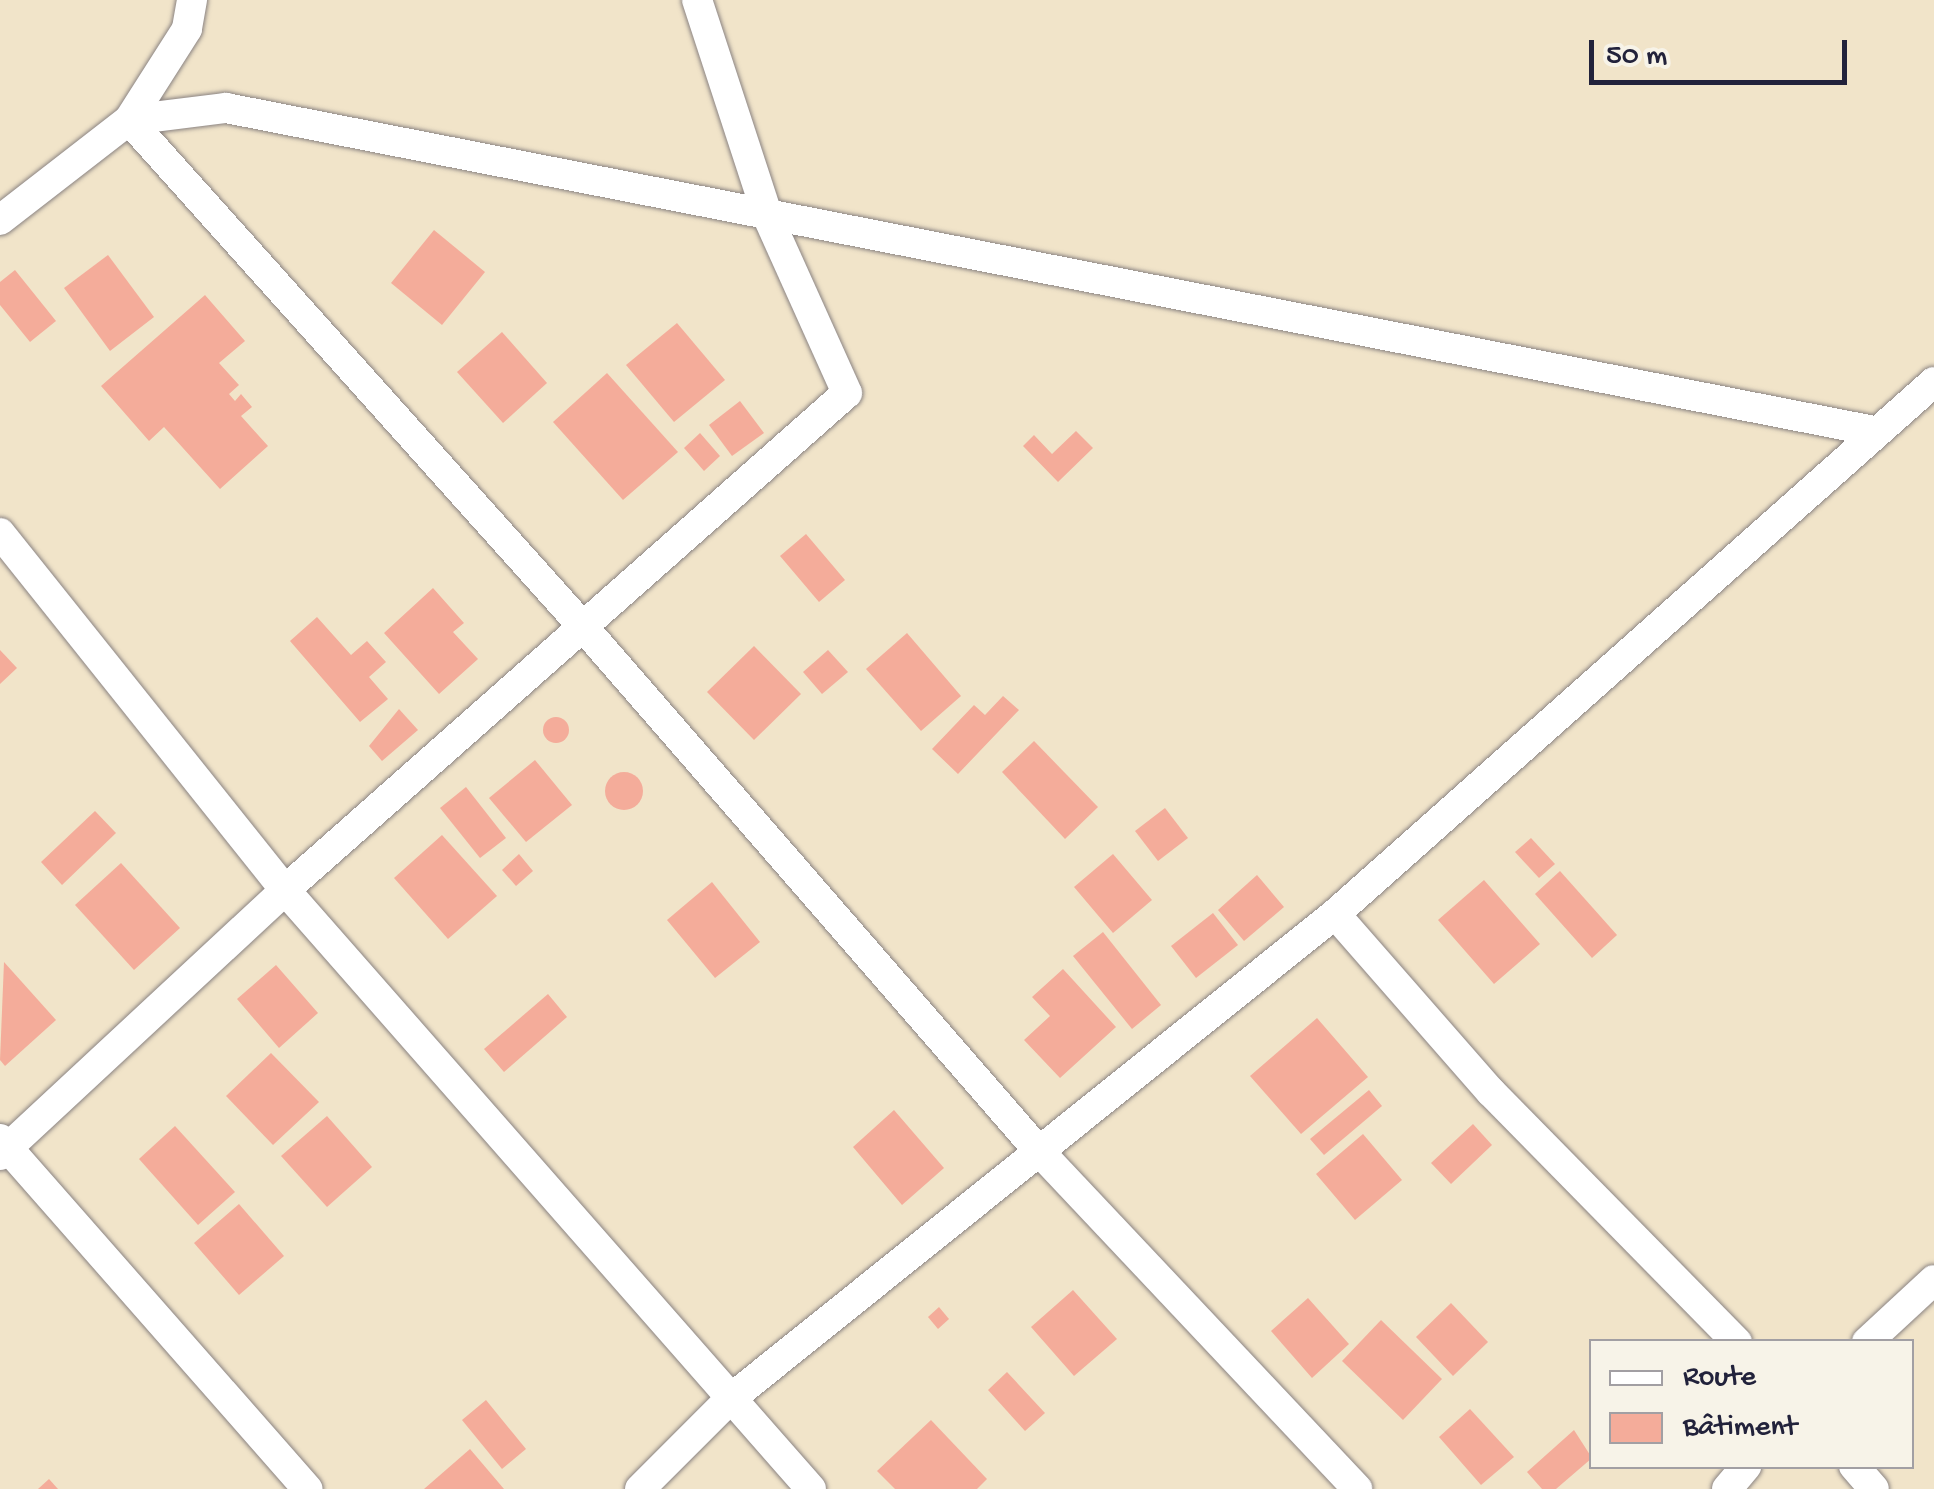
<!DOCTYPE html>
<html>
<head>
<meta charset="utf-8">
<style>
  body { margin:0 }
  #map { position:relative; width:1934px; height:1489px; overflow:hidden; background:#f1e4c9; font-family:"Gochi Hand",sans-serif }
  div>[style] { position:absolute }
  .building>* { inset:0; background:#f4ac9a }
  .round { border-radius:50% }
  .roads { filter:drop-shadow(0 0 2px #8a8382) drop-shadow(0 0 2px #8a8382) }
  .minor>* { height:30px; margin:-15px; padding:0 15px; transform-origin:15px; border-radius:15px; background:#fff }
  span { translate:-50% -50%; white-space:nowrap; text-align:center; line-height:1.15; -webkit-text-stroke:9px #f7f3e8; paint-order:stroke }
  .legend { position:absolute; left:1589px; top:1339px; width:325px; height:130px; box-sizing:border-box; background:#f7f3e8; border:2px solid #a29fa3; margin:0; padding:12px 18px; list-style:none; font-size:30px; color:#22223b }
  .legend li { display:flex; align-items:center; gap:20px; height:50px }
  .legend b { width:50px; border:2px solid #a29fa3 }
  .scale { position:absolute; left:1589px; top:40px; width:258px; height:45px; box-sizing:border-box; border:5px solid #22223b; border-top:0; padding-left:12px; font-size:30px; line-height:35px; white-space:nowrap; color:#22223b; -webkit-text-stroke:8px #f7f3e8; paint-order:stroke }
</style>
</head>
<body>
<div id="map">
  <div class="building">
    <i style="clip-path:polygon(434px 230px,485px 272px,442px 325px,391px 283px)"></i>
    <i style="clip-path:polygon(108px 255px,154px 317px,110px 351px,64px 288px)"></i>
    <i style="clip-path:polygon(15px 270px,56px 321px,30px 342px,0 305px,0 282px)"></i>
    <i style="clip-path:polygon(205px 295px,245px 341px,219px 363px,239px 385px,229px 394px,235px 401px,241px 394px,252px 407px,241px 416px,268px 446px,220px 489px,164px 427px,149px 441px,101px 386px)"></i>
    <i style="clip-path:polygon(677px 323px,725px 380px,674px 422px,626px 365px)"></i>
    <i style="clip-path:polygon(502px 332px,547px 383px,503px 423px,457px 372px)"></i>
    <i style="clip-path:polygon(607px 373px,678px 452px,623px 500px,553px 422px)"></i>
    <i style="clip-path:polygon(740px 401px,764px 433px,732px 456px,709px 425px)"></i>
    <i style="clip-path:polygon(1076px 431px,1093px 448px,1058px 482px,1023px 446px,1034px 435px,1052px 454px)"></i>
    <i style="clip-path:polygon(700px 433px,720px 456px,704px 471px,684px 448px)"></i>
    <i style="clip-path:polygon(806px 534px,845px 580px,819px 602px,780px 556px)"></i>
    <i style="clip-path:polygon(433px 588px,464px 623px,453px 632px,478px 659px,439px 694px,384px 633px)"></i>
    <i style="clip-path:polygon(317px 617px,351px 655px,367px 641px,386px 662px,369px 677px,388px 699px,360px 722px,290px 641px)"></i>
    <i style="clip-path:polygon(907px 633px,961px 696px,921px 731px,866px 669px)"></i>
    <i style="clip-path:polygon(754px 646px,801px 694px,754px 740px,707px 692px)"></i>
    <i style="clip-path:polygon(0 650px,17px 668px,0 684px)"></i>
    <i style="clip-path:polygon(828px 650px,848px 672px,822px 694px,803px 672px)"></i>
    <i style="clip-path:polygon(1003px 696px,1019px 710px,958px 774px,932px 749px,974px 705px,985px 715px)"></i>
    <i style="clip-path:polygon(399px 709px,418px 730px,382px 761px,369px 746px)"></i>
    <i class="round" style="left:543px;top:717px;width:26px;height:26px"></i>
    <i style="clip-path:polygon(1034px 741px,1098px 807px,1065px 839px,1002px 772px)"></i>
    <i style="clip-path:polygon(535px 760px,572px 805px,526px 842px,489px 798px)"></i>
    <i class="round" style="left:605px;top:772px;width:38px;height:38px"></i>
    <i style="clip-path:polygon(466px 787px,506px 838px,480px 858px,440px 808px)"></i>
    <i style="clip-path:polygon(1165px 808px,1188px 838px,1158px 861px,1135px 831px)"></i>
    <i style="clip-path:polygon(95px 811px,116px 833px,62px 885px,41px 862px)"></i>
    <i style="clip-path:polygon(442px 835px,497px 896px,448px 939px,394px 878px)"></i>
    <i style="clip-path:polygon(1531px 838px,1555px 864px,1539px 878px,1515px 852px)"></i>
    <i style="clip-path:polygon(519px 854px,533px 871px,516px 886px,502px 870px)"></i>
    <i style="clip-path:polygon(1113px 854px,1152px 900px,1113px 933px,1074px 887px)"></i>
    <i style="clip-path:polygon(121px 863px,180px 928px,134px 970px,75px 905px)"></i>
    <i style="clip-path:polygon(1560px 871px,1617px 935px,1592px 958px,1535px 894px)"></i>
    <i style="clip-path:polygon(1257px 875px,1284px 907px,1244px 941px,1218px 910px)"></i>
    <i style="clip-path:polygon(1484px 880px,1540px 944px,1494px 984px,1438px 920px)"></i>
    <i style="clip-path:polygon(712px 882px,760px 942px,715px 978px,667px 920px)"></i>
    <i style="clip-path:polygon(1213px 913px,1238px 945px,1196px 978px,1171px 946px)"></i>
    <i style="clip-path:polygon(1103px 932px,1161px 1005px,1132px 1029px,1073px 956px)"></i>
    <i style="clip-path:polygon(4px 962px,56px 1020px,5px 1066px,0 1060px)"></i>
    <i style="clip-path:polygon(276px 965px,318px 1013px,279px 1048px,237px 999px)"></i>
    <i style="clip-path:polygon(1063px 969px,1116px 1027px,1060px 1078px,1024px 1040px,1050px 1016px,1032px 997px)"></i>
    <i style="clip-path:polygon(548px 994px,567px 1017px,504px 1072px,484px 1049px)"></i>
    <i style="clip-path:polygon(1317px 1018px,1368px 1077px,1301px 1134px,1250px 1076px)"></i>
    <i style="clip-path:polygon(271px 1053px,319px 1102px,273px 1145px,226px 1096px)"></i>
    <i style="clip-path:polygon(1369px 1090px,1382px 1106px,1324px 1155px,1310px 1139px)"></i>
    <i style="clip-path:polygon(894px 1110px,944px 1168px,902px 1205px,853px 1147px)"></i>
    <i style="clip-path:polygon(327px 1116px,372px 1167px,327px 1207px,281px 1156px)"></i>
    <i style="clip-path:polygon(1473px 1124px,1492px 1145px,1451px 1184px,1431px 1163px)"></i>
    <i style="clip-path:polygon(175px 1126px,235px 1192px,198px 1225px,139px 1159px)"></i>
    <i style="clip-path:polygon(1363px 1134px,1402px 1180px,1355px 1220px,1316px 1174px)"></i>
    <i style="clip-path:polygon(239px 1204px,284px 1256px,239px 1295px,194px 1243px)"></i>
    <i style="clip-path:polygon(1073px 1290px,1117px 1339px,1074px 1376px,1031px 1327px)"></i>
    <i style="clip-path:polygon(1308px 1298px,1349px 1344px,1312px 1378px,1271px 1331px)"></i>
    <i style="clip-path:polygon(1451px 1303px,1488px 1342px,1453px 1376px,1416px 1337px)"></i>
    <i style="clip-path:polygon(939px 1307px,949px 1319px,938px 1329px,928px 1317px)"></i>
    <i style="clip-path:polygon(1381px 1320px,1442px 1379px,1403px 1420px,1342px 1361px)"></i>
    <i style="clip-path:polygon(1007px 1372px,1045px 1413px,1025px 1431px,988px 1390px)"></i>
    <i style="clip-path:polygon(486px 1400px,526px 1449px,502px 1469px,462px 1420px)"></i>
    <i style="clip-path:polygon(1470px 1409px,1514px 1457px,1481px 1485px,1439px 1437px)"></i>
    <i style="clip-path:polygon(931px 1420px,987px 1479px,977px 1489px,895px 1489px,877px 1471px)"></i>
    <i style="clip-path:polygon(1574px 1430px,1592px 1458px,1556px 1489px,1542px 1489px,1527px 1472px)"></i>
    <i style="clip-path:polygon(470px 1449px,504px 1489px,424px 1489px)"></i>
    <i style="clip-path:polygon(49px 1479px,58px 1489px,38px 1489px)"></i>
  </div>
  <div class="roads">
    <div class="minor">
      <i style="left:192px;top:0;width:29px;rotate:100deg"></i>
      <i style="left:187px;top:29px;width:108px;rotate:122.5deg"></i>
      <i style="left:129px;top:120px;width:683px;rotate:48.14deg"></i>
      <i style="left:585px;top:629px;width:689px;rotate:49deg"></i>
      <i style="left:1037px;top:1149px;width:467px;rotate:46.7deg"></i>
      <i style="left:0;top:220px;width:163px;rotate:-37.8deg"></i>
      <i style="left:129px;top:120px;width:98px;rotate:-7.1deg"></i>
      <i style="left:226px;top:108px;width:1679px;rotate:11.09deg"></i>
      <i style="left:0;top:533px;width:457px;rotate:51.4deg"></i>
      <i style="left:285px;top:890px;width:797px;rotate:48.71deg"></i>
      <i style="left:1335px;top:914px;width:237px;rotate:48.8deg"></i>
      <i style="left:1491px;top:1092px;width:351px;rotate:45.5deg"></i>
      <i style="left:0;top:1139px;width:466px;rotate:48.7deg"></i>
      <i style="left:0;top:1155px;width:389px;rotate:-42.9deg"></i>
      <i style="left:285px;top:890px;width:750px;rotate:-41.49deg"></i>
      <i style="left:847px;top:393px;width:193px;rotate:-114.2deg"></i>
      <i style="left:768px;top:217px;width:228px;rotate:-108.1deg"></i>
      <i style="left:1867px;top:1342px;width:91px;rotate:-42.8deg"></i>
      <i style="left:1854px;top:1466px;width:30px;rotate:49deg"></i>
      <i style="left:640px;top:1489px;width:126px;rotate:-45deg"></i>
      <i style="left:729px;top:1400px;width:777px;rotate:-38.73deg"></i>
      <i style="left:1335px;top:914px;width:801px;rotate:-41.61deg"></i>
      <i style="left:1727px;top:1489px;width:30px;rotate:-50deg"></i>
    </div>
  </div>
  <ul class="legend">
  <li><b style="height:12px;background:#fff"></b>Route</li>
  <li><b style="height:28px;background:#f4ac9a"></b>Bâtiment</li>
  </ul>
  <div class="scale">50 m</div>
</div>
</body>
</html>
